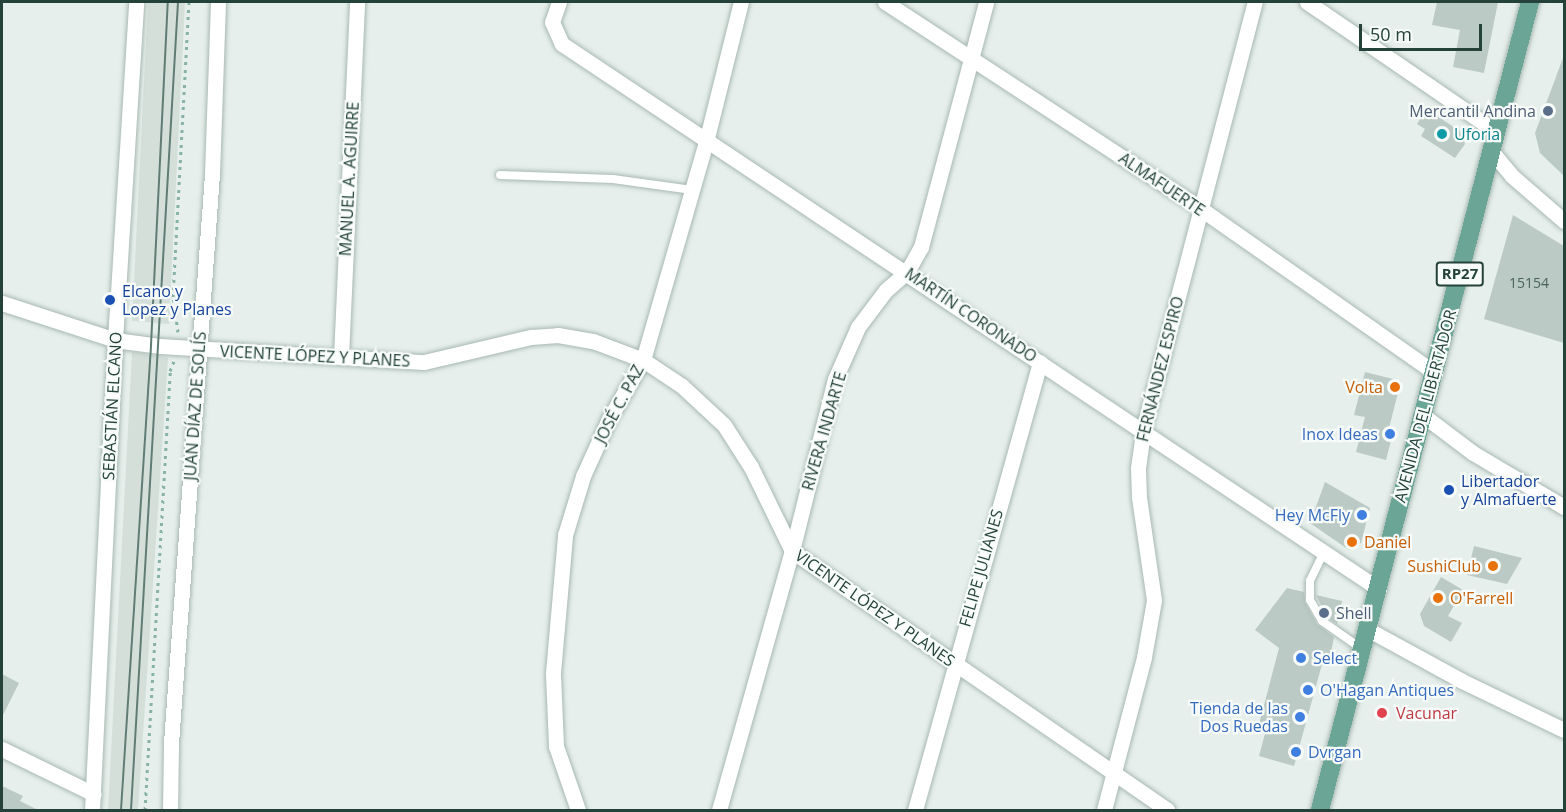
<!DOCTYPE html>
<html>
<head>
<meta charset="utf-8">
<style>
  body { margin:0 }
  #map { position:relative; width:1566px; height:812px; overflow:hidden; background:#e6efeb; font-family:"Open Sans",sans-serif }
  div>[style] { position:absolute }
  .built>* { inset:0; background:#d4dfda }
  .building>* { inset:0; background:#bbcac4 }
  .path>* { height:3px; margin-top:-1.5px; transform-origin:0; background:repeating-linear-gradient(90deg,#86b3a5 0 3px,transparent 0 7.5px) }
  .roads { filter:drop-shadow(0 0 2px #a8b8b2) drop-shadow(0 0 2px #a8b8b2) }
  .lane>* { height:8px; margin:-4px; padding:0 4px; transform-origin:4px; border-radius:4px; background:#fff }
  .street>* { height:15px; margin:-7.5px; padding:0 7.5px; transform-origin:7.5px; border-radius:7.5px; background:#fff }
  .primary>* { height:18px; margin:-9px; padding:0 9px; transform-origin:9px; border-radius:9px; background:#6aa596 }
  .tram>* { height:1.5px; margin:-0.75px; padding:0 0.75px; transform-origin:0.75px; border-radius:0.75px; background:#5f7d75 }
  .dots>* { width:16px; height:16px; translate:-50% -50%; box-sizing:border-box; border:3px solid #f7fbf9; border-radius:50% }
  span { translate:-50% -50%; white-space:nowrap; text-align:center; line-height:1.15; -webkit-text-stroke:4.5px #f7fbf9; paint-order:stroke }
  .number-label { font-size:14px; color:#4a645c }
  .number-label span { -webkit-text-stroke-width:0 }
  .shield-label span { padding:2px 4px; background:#f7fbf9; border:2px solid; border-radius:4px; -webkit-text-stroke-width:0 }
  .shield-label { font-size:15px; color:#24423a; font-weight:700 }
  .service-label { font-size:16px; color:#4e5e75 }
  .right { translate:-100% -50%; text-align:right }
  .left { translate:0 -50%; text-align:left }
  .culture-label { font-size:16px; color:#0d838f }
  .street-label { font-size:16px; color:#24423a }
  .transit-label { font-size:16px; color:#164399 }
  .food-label { font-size:16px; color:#c56008 }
  .shop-label { font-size:16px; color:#366cbe }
  .health-label { font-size:16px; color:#be3a42 }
  .frame { position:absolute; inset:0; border:3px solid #24423a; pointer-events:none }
  .scale { position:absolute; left:1359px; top:24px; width:123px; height:27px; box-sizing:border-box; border:3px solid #24423a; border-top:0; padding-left:8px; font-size:18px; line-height:21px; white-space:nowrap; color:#24423a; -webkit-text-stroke:4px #f7fbf9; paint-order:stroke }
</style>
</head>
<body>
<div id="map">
  <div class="built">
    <i style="clip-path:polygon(148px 2px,185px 2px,169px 324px,132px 321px)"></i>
    <i style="clip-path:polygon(132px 352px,168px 358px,138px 810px,108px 810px)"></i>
  </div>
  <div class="building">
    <i style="clip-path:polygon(1437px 2px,1498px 2px,1484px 73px,1453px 67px,1460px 30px,1432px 25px)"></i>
    <i style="clip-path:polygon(1563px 58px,1564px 58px,1564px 176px,1540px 153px,1535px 133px)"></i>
    <i style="clip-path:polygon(1426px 109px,1460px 131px,1465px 144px,1455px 158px,1421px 136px,1425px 129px,1417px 124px)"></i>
    <i style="clip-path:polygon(1513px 215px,1564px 246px,1564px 343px,1484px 319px)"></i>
    <i style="clip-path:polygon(1365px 372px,1401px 381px,1389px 428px,1394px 429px,1386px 460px,1356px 452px,1365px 417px,1354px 415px)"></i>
    <i style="clip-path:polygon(1325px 482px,1370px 508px,1361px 543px,1349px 550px,1310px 523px)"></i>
    <i style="clip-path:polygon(1474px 546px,1522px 558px,1507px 584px,1467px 575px)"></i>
    <i style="clip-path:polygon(1441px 577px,1463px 590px,1448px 616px,1462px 623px,1451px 642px,1424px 626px,1420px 614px)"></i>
    <i style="clip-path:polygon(1287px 588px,1304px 592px,1305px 602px,1317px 624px,1334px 637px,1330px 658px,1324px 657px,1294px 766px,1259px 756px,1266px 730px,1258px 728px,1279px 648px,1255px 630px)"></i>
    <i style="clip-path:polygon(1316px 595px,1342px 601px,1337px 624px,1327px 617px)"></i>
    <i style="clip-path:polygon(2px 674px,19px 683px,2px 717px)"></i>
    <i style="clip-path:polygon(2px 786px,23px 796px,20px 801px,38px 810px,2px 810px)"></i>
  </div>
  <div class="path">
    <i style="left:178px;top:332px;width:35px;rotate:-98deg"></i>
    <i style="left:173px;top:297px;width:295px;rotate:-86.9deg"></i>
    <i style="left:145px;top:810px;width:440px;rotate:-86.7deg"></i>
    <i style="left:170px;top:371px;width:11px;rotate:-68deg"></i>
  </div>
  <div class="roads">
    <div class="lane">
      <i style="left:500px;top:175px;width:113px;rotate:2deg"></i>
      <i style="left:613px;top:179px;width:80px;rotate:7.9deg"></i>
      <i style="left:1324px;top:552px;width:32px;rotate:116deg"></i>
      <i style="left:1310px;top:581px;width:19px;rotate:90deg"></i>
      <i style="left:1310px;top:600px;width:24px;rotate:60deg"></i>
      <i style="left:1322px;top:621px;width:49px;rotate:35deg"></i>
    </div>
    <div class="street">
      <i style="left:559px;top:2px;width:21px;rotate:109deg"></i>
      <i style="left:552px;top:22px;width:24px;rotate:66deg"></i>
      <i style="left:562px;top:44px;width:982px;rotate:33.71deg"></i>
      <i style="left:885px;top:2px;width:378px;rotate:33.2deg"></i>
      <i style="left:1201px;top:209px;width:286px;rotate:35deg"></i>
      <i style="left:1307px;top:2px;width:230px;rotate:34.4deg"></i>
      <i style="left:1492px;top:152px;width:31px;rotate:50deg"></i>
      <i style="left:1512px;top:176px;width:69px;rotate:40.9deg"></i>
      <i style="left:2px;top:303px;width:119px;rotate:18.1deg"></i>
      <i style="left:115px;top:340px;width:45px;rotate:7.6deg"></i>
      <i style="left:160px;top:346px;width:264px;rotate:3.5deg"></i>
      <i style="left:424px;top:362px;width:110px;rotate:-13.2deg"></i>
      <i style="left:531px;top:337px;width:27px;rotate:-4deg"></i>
      <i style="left:558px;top:335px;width:36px;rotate:10deg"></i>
      <i style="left:593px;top:341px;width:53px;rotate:20.8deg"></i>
      <i style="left:643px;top:360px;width:47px;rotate:33.7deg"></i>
      <i style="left:682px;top:386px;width:57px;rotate:42.9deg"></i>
      <i style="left:724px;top:425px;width:50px;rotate:57.3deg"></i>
      <i style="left:751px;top:467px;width:93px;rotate:64deg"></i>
      <i style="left:792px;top:551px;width:456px;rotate:34.6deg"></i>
      <i style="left:341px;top:357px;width:355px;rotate:-87.4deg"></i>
      <i style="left:1424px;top:416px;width:61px;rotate:37.1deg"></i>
      <i style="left:1473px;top:453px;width:106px;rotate:30.7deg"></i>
      <i style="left:1369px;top:630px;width:106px;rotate:28.7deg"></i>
      <i style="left:1462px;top:681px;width:113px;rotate:25.7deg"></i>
      <i style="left:2px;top:749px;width:102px;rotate:26.1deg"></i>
      <i style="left:92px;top:810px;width:471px;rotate:-87.2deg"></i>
      <i style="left:115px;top:340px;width:339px;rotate:-86.4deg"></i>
      <i style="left:170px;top:810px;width:67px;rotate:-89.1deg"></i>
      <i style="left:171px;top:743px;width:570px;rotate:-85.88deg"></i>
      <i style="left:212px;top:174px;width:172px;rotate:-88deg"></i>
      <i style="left:578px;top:810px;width:68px;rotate:-109deg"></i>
      <i style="left:556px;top:746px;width:73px;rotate:-92.4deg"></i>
      <i style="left:553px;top:673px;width:139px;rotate:-85deg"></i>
      <i style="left:565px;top:535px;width:62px;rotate:-73deg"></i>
      <i style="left:583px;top:476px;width:63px;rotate:-65.5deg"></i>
      <i style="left:609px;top:419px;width:68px;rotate:-60deg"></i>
      <i style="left:643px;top:360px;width:231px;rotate:-73.9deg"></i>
      <i style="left:707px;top:138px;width:140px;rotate:-76deg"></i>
      <i style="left:719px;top:810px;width:269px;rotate:-74.3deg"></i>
      <i style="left:792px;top:551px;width:177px;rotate:-76deg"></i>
      <i style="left:835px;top:379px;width:57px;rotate:-66.1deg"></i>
      <i style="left:858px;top:327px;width:46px;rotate:-52.9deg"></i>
      <i style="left:886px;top:290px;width:28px;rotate:-41deg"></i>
      <i style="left:907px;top:272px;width:29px;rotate:-61deg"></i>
      <i style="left:921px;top:247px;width:253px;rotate:-75.1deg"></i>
      <i style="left:915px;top:810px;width:465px;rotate:-74.4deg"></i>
      <i style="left:1104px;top:810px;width:158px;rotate:-75.3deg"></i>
      <i style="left:1144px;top:657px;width:58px;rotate:-80deg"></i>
      <i style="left:1154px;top:600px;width:104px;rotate:-98.3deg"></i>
      <i style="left:1139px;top:497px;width:29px;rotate:-92deg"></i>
      <i style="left:1138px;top:468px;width:37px;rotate:-82deg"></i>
      <i style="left:1143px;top:431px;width:443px;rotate:-75.4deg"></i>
    </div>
    <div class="primary">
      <i style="left:1320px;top:810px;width:835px;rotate:-75.43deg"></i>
    </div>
  </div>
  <div class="tram">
    <i style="left:121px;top:810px;width:466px;rotate:-86.3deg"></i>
    <i style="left:151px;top:345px;width:343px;rotate:-87.2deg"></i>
    <i style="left:131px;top:810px;width:809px;rotate:-86.67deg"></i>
  </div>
  <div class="dots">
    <i style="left:1548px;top:111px;background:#5c6f8a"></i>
    <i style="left:1442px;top:134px;background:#0f9aa8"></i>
    <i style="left:110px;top:300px;background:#1a4fb4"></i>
    <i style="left:1395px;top:387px;background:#e8710a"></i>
    <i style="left:1390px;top:434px;background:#3f7fe0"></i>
    <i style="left:1449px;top:490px;background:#1a4fb4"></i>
    <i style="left:1362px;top:515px;background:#3f7fe0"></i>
    <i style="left:1352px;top:542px;background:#e8710a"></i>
    <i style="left:1493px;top:566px;background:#e8710a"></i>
    <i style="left:1438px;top:598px;background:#e8710a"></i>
    <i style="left:1324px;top:613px;background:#5c6f8a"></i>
    <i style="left:1301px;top:658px;background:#3f7fe0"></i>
    <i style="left:1308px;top:690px;background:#3f7fe0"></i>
    <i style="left:1382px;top:713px;background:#e0444e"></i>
    <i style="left:1300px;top:717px;background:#3f7fe0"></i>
    <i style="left:1296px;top:752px;background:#3f7fe0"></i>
  </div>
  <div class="number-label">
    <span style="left:1529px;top:283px">15154</span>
  </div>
  <div class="shield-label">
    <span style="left:1460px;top:274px">RP27</span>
  </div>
  <div class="service-label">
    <span class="right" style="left:1536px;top:111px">Mercantil Andina</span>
    <span class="left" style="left:1336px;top:613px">Shell</span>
  </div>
  <div class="culture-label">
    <span class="left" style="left:1454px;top:134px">Uforia</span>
  </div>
  <div class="street-label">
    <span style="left:349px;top:179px;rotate:-87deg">MANUEL A. AGUIRRE</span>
    <span style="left:1162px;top:184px;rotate:34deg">ALMAFUERTE</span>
    <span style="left:971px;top:315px;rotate:34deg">MARTÍN CORONADO</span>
    <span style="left:315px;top:356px;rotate:3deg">VICENTE LÓPEZ Y PLANES</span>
    <span style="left:1160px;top:369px;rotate:-76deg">FERNÁNDEZ ESPIRO</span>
    <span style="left:619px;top:404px;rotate:-62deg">JOSÉ C. PAZ</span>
    <span style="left:112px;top:406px;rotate:-87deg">SEBASTIÁN ELCANO</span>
    <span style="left:195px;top:406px;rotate:-86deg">JUAN DÍAZ DE SOLÍS</span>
    <span style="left:1425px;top:406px;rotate:-75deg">AVENIDA DEL LIBERTADOR</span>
    <span style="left:824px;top:431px;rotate:-74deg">RIVERA INDARTE</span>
    <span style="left:981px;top:568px;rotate:-74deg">FELIPE JULIANES</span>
    <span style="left:875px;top:608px;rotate:35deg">VICENTE LÓPEZ Y PLANES</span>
  </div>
  <div class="transit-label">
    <span class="left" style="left:122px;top:300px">Elcano y<br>Lopez y Planes</span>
    <span class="left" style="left:1461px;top:490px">Libertador<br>y Almafuerte</span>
  </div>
  <div class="food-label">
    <span class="right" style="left:1383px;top:387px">Volta</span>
    <span class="left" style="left:1364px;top:542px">Daniel</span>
    <span class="right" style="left:1481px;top:566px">SushiClub</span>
    <span class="left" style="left:1450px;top:598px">O'Farrell</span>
  </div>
  <div class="shop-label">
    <span class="right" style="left:1378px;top:434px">Inox Ideas</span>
    <span class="right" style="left:1350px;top:515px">Hey McFly</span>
    <span class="left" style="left:1313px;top:658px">Select</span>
    <span class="left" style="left:1320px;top:690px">O'Hagan Antiques</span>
    <span class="right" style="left:1288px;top:717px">Tienda de las<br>Dos Ruedas</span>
    <span class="left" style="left:1308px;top:752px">Dvrgan</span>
  </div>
  <div class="health-label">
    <span class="left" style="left:1396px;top:713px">Vacunar</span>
  </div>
  <div class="frame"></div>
  <div class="scale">50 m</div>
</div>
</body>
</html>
